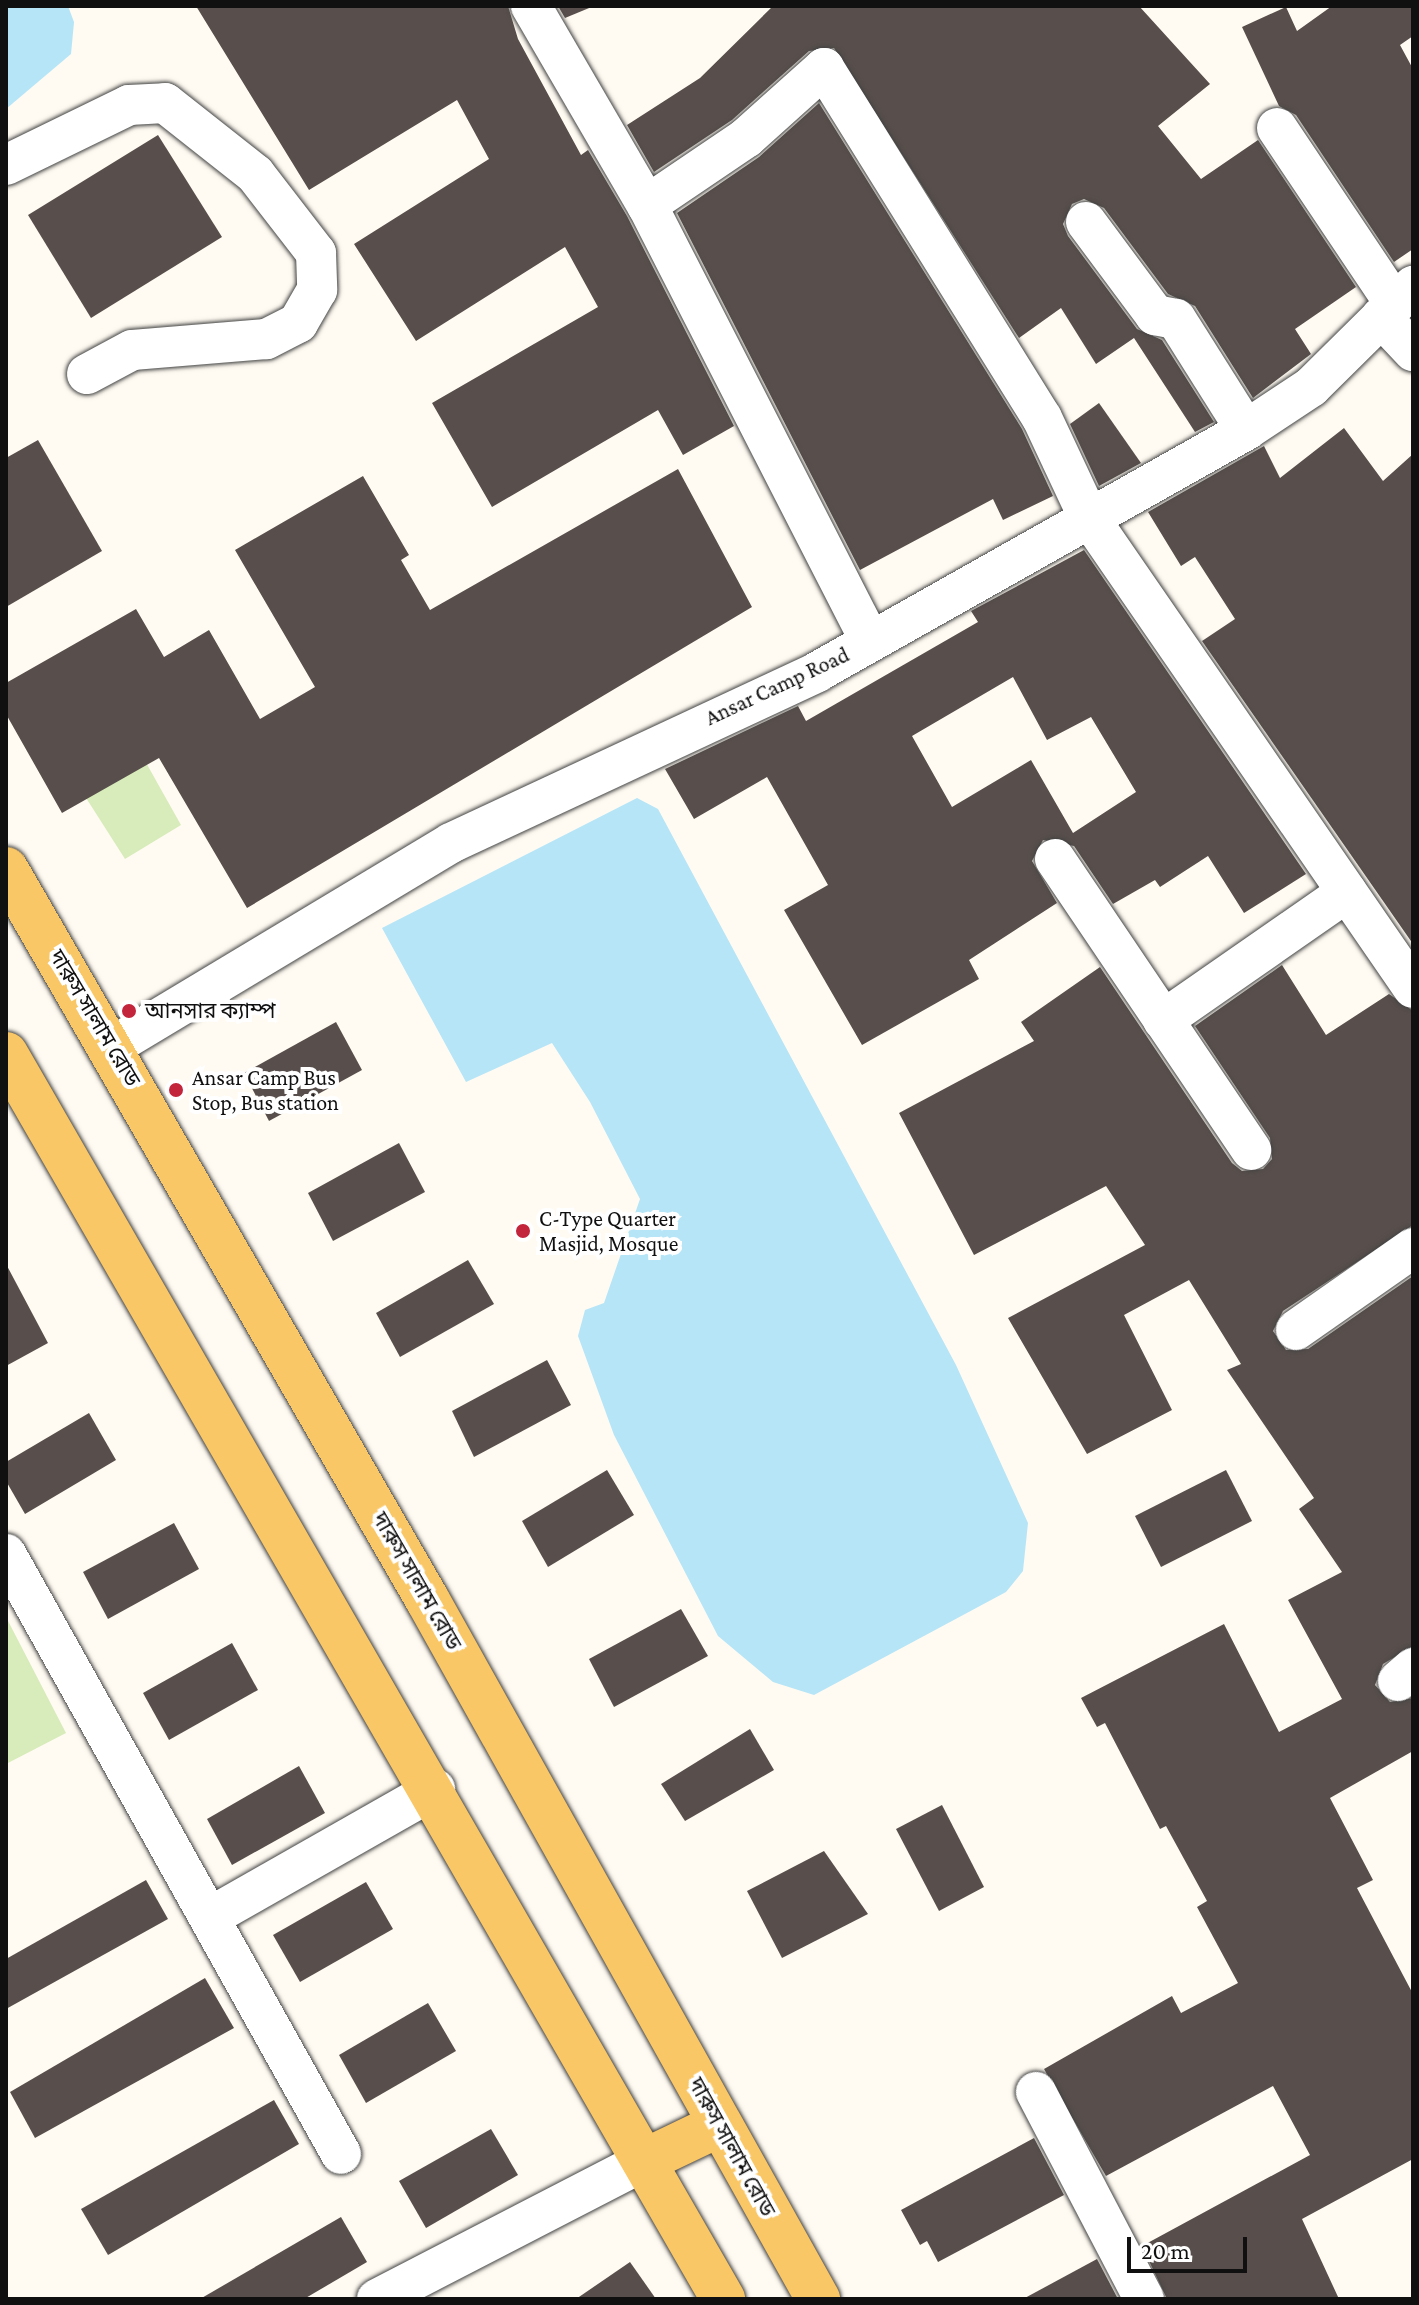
<!DOCTYPE html>
<html>
<head>
<meta charset="utf-8">
<style>
  body { margin:0 }
  #map { position:relative; width:1419px; height:2305px; overflow:hidden; background:#fffbf2; font-family:"Crimson Pro","Noto Sans Bengali",serif }
  div>[style] { position:absolute }
  .green>* { inset:0; background:#d8ebba }
  .water>* { inset:0; background:#b6e5f7 }
  .building>* { inset:0; background:#584f4c }
  .roads { filter:drop-shadow(0 0 2px #434343) drop-shadow(0 0 2px #434343) }
  .minor>* { height:40px; margin:-20px; padding:0 20px; transform-origin:20px; border-radius:20px; background:#fff }
  .major>* { height:44px; margin:-22px; padding:0 22px; transform-origin:22px; border-radius:22px; background:#fac767 }
  .dots>* { width:22px; height:22px; translate:-50% -50%; box-sizing:border-box; border:4px solid #fff; border-radius:50% }
  span { translate:-50% -50%; white-space:nowrap; text-align:center; line-height:1.15; -webkit-text-stroke:8px #fff; paint-order:stroke }
  .street-label { font-size:22px; color:#101010 }
  .poi-label { font-size:22px; color:#101010 }
  .left { translate:0 -50%; text-align:left }
  .frame { position:absolute; inset:0; border:8px solid #101010; pointer-events:none }
  .scale { position:absolute; left:1127px; top:2237px; width:120px; height:36px; box-sizing:border-box; border:4px solid #101010; border-top:0; padding-left:10px; font-size:24px; line-height:28px; white-space:nowrap; color:#101010; -webkit-text-stroke:6px #fff; paint-order:stroke }
</style>
</head>
<body>
<div id="map">
  <div class="green">
    <i style="clip-path:polygon(140px 752px,181px 825px,125px 859px,81px 790px)"></i>
    <i style="clip-path:polygon(6px 1617px,66px 1733px,6px 1764px)"></i>
  </div>
  <div class="water">
    <i style="clip-path:polygon(6px 6px,68px 6px,74px 22px,71px 54px,6px 109px)"></i>
    <i style="clip-path:polygon(637px 798px,658px 809px,956px 1365px,1028px 1523px,1023px 1571px,1006px 1592px,814px 1695px,773px 1682px,718px 1636px,614px 1435px,578px 1336px,585px 1310px,604px 1303px,640px 1199px,590px 1102px,552px 1043px,466px 1082px,382px 928px)"></i>
  </div>
  <div class="building">
    <i style="clip-path:polygon(196px 6px,508px 6px,518px 39px,581px 155px,588px 150px,627px 216px,734px 426px,683px 455px,658px 410px,492px 507px,432px 403px,598px 307px,565px 247px,416px 341px,354px 244px,489px 159px,457px 100px,309px 190px)"></i>
    <i style="clip-path:polygon(558px 6px,594px 6px,565px 18px)"></i>
    <i style="clip-path:polygon(773px 6px,1139px 6px,1210px 84px,1158px 126px,1201px 179px,1258px 140px,1356px 287px,1295px 329px,1311px 354px,1253px 398px,1195px 306px,1168px 294px,1104px 208px,1084px 199px,1072px 204px,1063px 224px,1068px 236px,1137px 329px,1162px 340px,1214px 422px,1195px 432px,1134px 338px,1096px 364px,1061px 308px,1019px 338px,834px 48px,809px 51px,732px 120px,654px 172px,627px 125px,700px 78px)"></i>
    <i style="clip-path:polygon(1332px 6px,1413px 6px,1413px 36px,1400px 45px,1413px 69px,1413px 249px,1394px 262px,1296px 115px,1279px 106px,1242px 27px,1286px 7px,1297px 31px)"></i>
    <i style="clip-path:polygon(819px 103px,1022px 429px,1053px 496px,1003px 520px,993px 499px,860px 570px,677px 213px,759px 157px)"></i>
    <i style="clip-path:polygon(158px 135px,222px 237px,91px 318px,28px 215px)"></i>
    <i style="clip-path:polygon(1099px 403px,1141px 463px,1099px 486px,1070px 424px)"></i>
    <i style="clip-path:polygon(1344px 428px,1383px 481px,1413px 454px,1413px 944px,1202px 641px,1235px 619px,1195px 557px,1181px 566px,1148px 512px,1264px 446px,1280px 478px)"></i>
    <i style="clip-path:polygon(38px 440px,102px 551px,6px 607px,6px 458px)"></i>
    <i style="clip-path:polygon(678px 469px,752px 607px,247px 908px,159px 758px,62px 813px,6px 714px,6px 683px,136px 609px,164px 657px,209px 630px,260px 719px,315px 687px,235px 550px,363px 476px,409px 555px,401px 560px,430px 610px)"></i>
    <i style="clip-path:polygon(evenodd,1084px 550px,1306px 874px,1244px 913px,1208px 856px,1160px 887px,1155px 880px,1113px 904px,1074px 846px,1043px 840px,1032px 861px,1057px 903px,969px 960px,979px 979px,862px 1045px,784px 910px,828px 885px,767px 777px,694px 819px,665px 769px,798px 706px,806px 721px,978px 622px,971px 611px,1084px 550px,1013px 677px,1047px 740px,1091px 717px,1136px 792px,1073px 833px,1031px 760px,952px 807px,912px 736px,1013px 677px)"></i>
    <i style="clip-path:polygon(1282px 965px,1326px 1035px,1389px 994px,1413px 1011px,1413px 1225px,1283px 1311px,1273px 1331px,1286px 1350px,1308px 1349px,1413px 1276px,1413px 1646px,1383px 1664px,1375px 1685px,1390px 1702px,1413px 1698px,1413px 1751px,1330px 1798px,1373px 1880px,1357px 1888px,1413px 1994px,1413px 2159px,1302px 2219px,1339px 2299px,1167px 2299px,1142px 2246px,1310px 2155px,1273px 2086px,1106px 2176px,1044px 2069px,1172px 1996px,1181px 2013px,1238px 1983px,1197px 1907px,1207px 1901px,1166px 1826px,1160px 1829px,1105px 1723px,1097px 1727px,1081px 1698px,1224px 1624px,1279px 1732px,1342px 1699px,1288px 1600px,1342px 1572px,1299px 1509px,1314px 1498px,1227px 1370px,1241px 1364px,1189px 1280px,1124px 1315px,1172px 1410px,1087px 1454px,1008px 1318px,1145px 1245px,1106px 1186px,974px 1255px,899px 1113px,1034px 1041px,1021px 1022px,1100px 967px,1232px 1163px,1242px 1171px,1263px 1169px,1272px 1159px,1270px 1138px,1195px 1026px)"></i>
    <i style="clip-path:polygon(336px 1022px,362px 1070px,269px 1121px,244px 1073px)"></i>
    <i style="clip-path:polygon(399px 1143px,425px 1192px,333px 1241px,308px 1193px)"></i>
    <i style="clip-path:polygon(468px 1260px,494px 1304px,400px 1357px,376px 1313px)"></i>
    <i style="clip-path:polygon(6px 1264px,48px 1343px,6px 1366px)"></i>
    <i style="clip-path:polygon(547px 1360px,571px 1405px,474px 1457px,452px 1411px)"></i>
    <i style="clip-path:polygon(89px 1413px,116px 1460px,25px 1514px,6px 1481px,6px 1462px)"></i>
    <i style="clip-path:polygon(607px 1470px,634px 1515px,548px 1567px,522px 1521px)"></i>
    <i style="clip-path:polygon(1226px 1470px,1252px 1521px,1161px 1567px,1135px 1516px)"></i>
    <i style="clip-path:polygon(174px 1523px,199px 1569px,108px 1619px,83px 1572px)"></i>
    <i style="clip-path:polygon(681px 1609px,708px 1656px,614px 1707px,589px 1659px)"></i>
    <i style="clip-path:polygon(232px 1643px,258px 1690px,169px 1740px,143px 1693px)"></i>
    <i style="clip-path:polygon(750px 1729px,774px 1770px,685px 1821px,661px 1784px)"></i>
    <i style="clip-path:polygon(299px 1766px,325px 1813px,232px 1865px,207px 1819px)"></i>
    <i style="clip-path:polygon(942px 1805px,984px 1887px,939px 1911px,896px 1829px)"></i>
    <i style="clip-path:polygon(824px 1851px,868px 1914px,782px 1958px,747px 1891px)"></i>
    <i style="clip-path:polygon(146px 1880px,168px 1919px,6px 2009px,6px 1959px)"></i>
    <i style="clip-path:polygon(366px 1882px,393px 1929px,300px 1982px,273px 1935px)"></i>
    <i style="clip-path:polygon(205px 1978px,234px 2028px,35px 2138px,10px 2092px)"></i>
    <i style="clip-path:polygon(428px 2003px,456px 2051px,366px 2103px,339px 2055px)"></i>
    <i style="clip-path:polygon(274px 2100px,299px 2144px,108px 2255px,81px 2209px)"></i>
    <i style="clip-path:polygon(491px 2129px,518px 2175px,426px 2228px,399px 2181px)"></i>
    <i style="clip-path:polygon(1034px 2138px,1064px 2195px,938px 2262px,927px 2241px,920px 2245px,901px 2210px)"></i>
    <i style="clip-path:polygon(341px 2217px,367px 2262px,304px 2299px,200px 2299px)"></i>
    <i style="clip-path:polygon(1097px 2259px,1118px 2299px,1023px 2299px)"></i>
    <i style="clip-path:polygon(630px 2262px,656px 2299px,576px 2299px)"></i>
  </div>
  <div class="roads">
    <div class="minor">
      <i style="left:531px;top:6px;width:230px;rotate:59.8deg"></i>
      <i style="left:647px;top:205px;width:490px;rotate:62.9deg"></i>
      <i style="left:1277px;top:128px;width:212px;rotate:56.2deg"></i>
      <i style="left:6px;top:165px;width:137px;rotate:-26deg"></i>
      <i style="left:129px;top:105px;width:36px;rotate:-3deg"></i>
      <i style="left:165px;top:103px;width:115px;rotate:38.3deg"></i>
      <i style="left:255px;top:174px;width:100px;rotate:52.3deg"></i>
      <i style="left:316px;top:253px;width:37px;rotate:88deg"></i>
      <i style="left:317px;top:290px;width:38px;rotate:120deg"></i>
      <i style="left:298px;top:323px;width:36px;rotate:153deg"></i>
      <i style="left:266px;top:339px;width:134px;rotate:175.3deg"></i>
      <i style="left:132px;top:350px;width:51px;rotate:151.9deg"></i>
      <i style="left:647px;top:205px;width:120px;rotate:-34.1deg"></i>
      <i style="left:746px;top:138px;width:105px;rotate:-41.9deg"></i>
      <i style="left:824px;top:68px;width:412px;rotate:58.1deg"></i>
      <i style="left:1042px;top:418px;width:108px;rotate:64.9deg"></i>
      <i style="left:1088px;top:516px;width:573px;rotate:55.45deg"></i>
      <i style="left:1086px;top:222px;width:116px;rotate:53.4deg"></i>
      <i style="left:1155px;top:315px;width:21px;rotate:11deg"></i>
      <i style="left:1176px;top:319px;width:131px;rotate:57.8deg"></i>
      <i style="left:1381px;top:317px;width:47px;rotate:46.7deg"></i>
      <i style="left:1055px;top:859px;width:351px;rotate:56deg"></i>
      <i style="left:1163px;top:1020px;width:224px;rotate:-34.8deg"></i>
      <i style="left:113px;top:1046px;width:394px;rotate:-31deg"></i>
      <i style="left:451px;top:843px;width:404px;rotate:-25deg"></i>
      <i style="left:817px;top:672px;width:493px;rotate:-29.4deg"></i>
      <i style="left:1246px;top:430px;width:78px;rotate:-33.5deg"></i>
      <i style="left:1311px;top:387px;width:144px;rotate:-44.7deg"></i>
      <i style="left:1296px;top:1330px;width:143px;rotate:-35deg"></i>
      <i style="left:6px;top:1554px;width:687px;rotate:60.82deg"></i>
      <i style="left:1398px;top:1681px;width:20px;rotate:-41deg"></i>
      <i style="left:210px;top:1917px;width:259px;rotate:-29.6deg"></i>
      <i style="left:1036px;top:2092px;width:233px;rotate:62.4deg"></i>
      <i style="left:377px;top:2299px;width:301px;rotate:-27.3deg"></i>
    </div>
    <div class="major">
      <i style="left:6px;top:869px;width:843px;rotate:60.03deg"></i>
      <i style="left:427px;top:1599px;width:802px;rotate:60.81deg"></i>
      <i style="left:6px;top:1054px;width:1437px;rotate:60.06deg"></i>
      <i style="left:644px;top:2161px;width:83px;rotate:-25.6deg"></i>
    </div>
  </div>
  <div class="dots">
    <i style="left:129px;top:1011px;background:#c2253c"></i>
    <i style="left:176px;top:1090px;background:#c2253c"></i>
    <i style="left:523px;top:1231px;background:#c2253c"></i>
  </div>
  <div class="street-label">
    <span style="left:777px;top:686px;rotate:-25deg">Ansar Camp Road</span>
    <span style="left:95px;top:1018px;rotate:59deg">দারুস সালাম রোড</span>
    <span style="left:417px;top:1581px;rotate:60deg">দারুস সালাম রোড</span>
    <span style="left:732px;top:2147px;rotate:61deg">দারুস সালাম রোড</span>
  </div>
  <div class="poi-label">
    <span class="left" style="left:145px;top:1011px">আনসার ক্যাম্প</span>
    <span class="left" style="left:192px;top:1090px">Ansar Camp Bus<br>Stop, Bus station</span>
    <span class="left" style="left:539px;top:1231px">C-Type Quarter<br>Masjid, Mosque</span>
  </div>
  <div class="frame"></div>
  <div class="scale">20 m</div>
</div>
</body>
</html>
